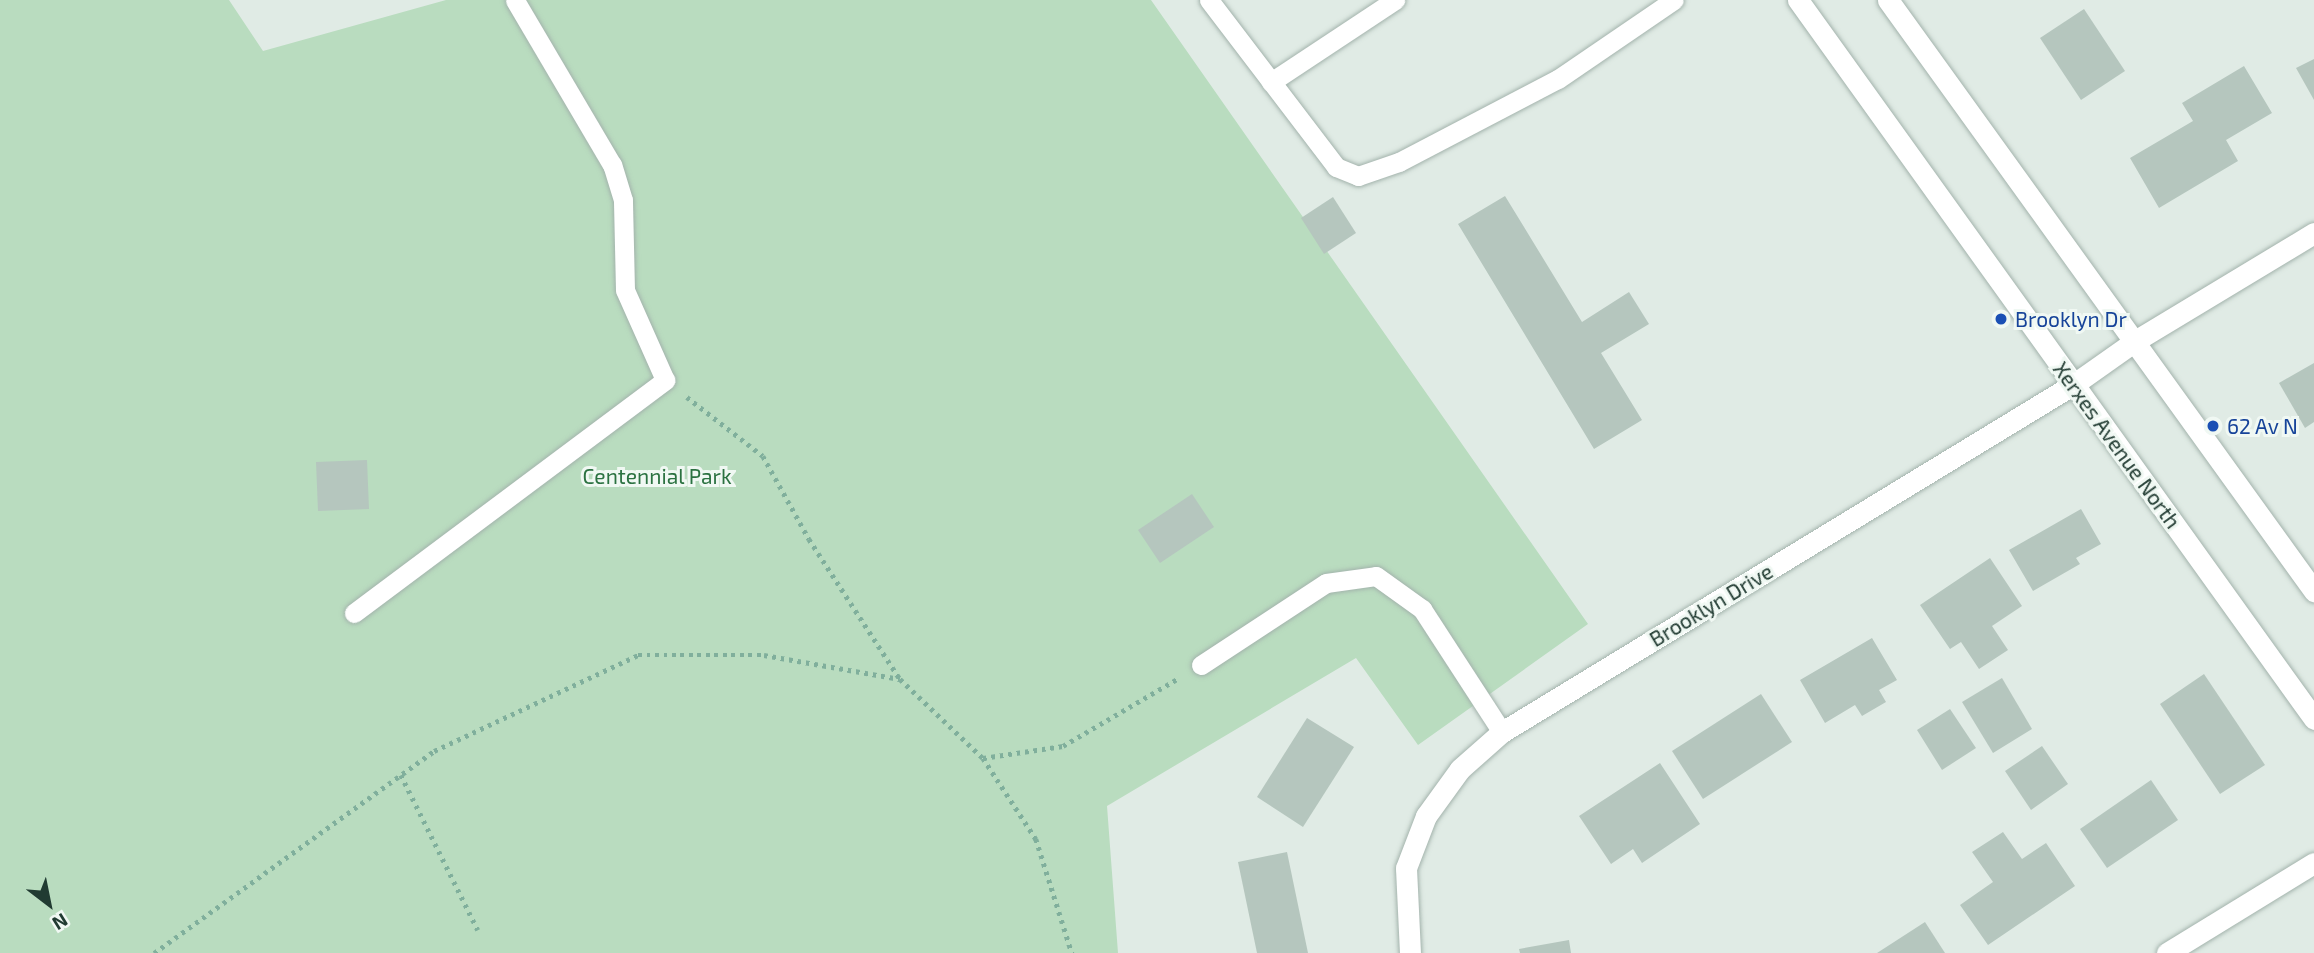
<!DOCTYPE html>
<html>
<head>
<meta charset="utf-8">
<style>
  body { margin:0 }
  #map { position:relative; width:2314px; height:953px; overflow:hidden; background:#e0ebe5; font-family:"Exo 2",sans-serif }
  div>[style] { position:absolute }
  .green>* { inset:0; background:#b9dcbf }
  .building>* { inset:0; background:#b5c6be }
  .path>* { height:4.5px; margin-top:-2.25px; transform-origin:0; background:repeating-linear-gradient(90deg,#80af9c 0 3.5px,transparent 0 8.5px) }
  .roads { filter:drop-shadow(0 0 2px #a3b3ac) drop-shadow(0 0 2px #a3b3ac) }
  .lane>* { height:19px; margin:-9.5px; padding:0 9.5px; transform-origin:9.5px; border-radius:9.5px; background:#fff }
  .street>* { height:21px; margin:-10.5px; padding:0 10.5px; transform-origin:10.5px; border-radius:10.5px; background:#fff }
  .secondary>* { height:21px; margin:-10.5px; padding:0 10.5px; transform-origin:10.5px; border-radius:10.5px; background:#fff }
  .dots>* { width:19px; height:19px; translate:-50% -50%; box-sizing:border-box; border:4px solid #f0f8f3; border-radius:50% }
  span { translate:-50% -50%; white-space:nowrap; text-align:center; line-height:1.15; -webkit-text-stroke:6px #f0f8f3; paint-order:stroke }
  .transit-label { font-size:21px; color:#164399 }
  .left { translate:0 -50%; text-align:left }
  .street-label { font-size:21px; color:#213b32 }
  .park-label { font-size:21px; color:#2b7241 }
  .north { position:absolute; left:14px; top:869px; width:70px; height:70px; -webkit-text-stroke:5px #f0f8f3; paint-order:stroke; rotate:148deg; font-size:19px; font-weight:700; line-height:28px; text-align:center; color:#213b32 }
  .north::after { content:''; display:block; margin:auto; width:24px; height:32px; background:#213b32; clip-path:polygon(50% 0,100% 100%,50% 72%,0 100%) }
</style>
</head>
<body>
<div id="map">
  <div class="green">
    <i style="clip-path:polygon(0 0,229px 0,263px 51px,446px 0,1151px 0,1588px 624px,1418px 745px,1356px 658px,1107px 806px,1118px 953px,0 953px)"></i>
  </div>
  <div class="building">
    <i style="clip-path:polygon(2084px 9px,2125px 71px,2081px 100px,2040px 38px)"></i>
    <i style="clip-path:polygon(2314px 59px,2314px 100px,2296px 68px)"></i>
    <i style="clip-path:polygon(2244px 66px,2272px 113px,2226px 140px,2238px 161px,2159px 208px,2130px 158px,2193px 121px,2182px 103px)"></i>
    <i style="clip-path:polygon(1505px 196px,1582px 322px,1629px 292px,1649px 324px,1601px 353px,1642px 420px,1594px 449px,1458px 224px)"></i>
    <i style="clip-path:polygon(1333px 197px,1356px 233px,1324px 254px,1301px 218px)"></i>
    <i style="clip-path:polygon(2314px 363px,2314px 422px,2305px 428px,2279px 383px)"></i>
    <i style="clip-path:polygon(367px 460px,369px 509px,318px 511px,316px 462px)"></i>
    <i style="clip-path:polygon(1192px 494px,1214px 527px,1160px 563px,1138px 530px)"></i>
    <i style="clip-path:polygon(2081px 509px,2101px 544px,2076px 558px,2080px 564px,2033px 591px,2009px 550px)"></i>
    <i style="clip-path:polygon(1990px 558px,2022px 606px,1992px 626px,2008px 650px,1979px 669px,1961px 642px,1950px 649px,1920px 605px)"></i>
    <i style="clip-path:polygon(1872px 638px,1897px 680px,1879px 690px,1886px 702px,1862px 716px,1855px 705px,1825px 723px,1800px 680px)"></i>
    <i style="clip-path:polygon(2204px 674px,2265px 765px,2220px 794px,2160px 704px)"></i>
    <i style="clip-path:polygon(2002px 678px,2032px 729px,1993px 753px,1962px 702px)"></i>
    <i style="clip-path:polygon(1761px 694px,1792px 742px,1703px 799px,1672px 751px)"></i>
    <i style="clip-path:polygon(1950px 709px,1976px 748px,1942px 770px,1917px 730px)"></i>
    <i style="clip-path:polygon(1307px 718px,1354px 747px,1303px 827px,1257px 797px)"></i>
    <i style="clip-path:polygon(2042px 746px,2068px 784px,2031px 810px,2005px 771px)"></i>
    <i style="clip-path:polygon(1660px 763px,1700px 824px,1642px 863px,1633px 849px,1611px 864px,1579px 816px)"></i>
    <i style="clip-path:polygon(2151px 780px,2178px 820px,2107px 868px,2080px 829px)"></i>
    <i style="clip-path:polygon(2003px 832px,2022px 859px,2046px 843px,2075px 886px,1988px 945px,1960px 905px,1993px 882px,1972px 852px)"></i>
    <i style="clip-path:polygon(1287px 852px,1308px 953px,1257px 953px,1238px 862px)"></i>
    <i style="clip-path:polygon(1925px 922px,1945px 953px,1877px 953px)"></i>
    <i style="clip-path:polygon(1569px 940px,1571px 953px,1520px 953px,1519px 949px)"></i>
  </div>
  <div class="path">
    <i style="left:687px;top:397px;width:96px;rotate:37.8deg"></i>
    <i style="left:763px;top:456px;width:95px;rotate:61deg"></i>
    <i style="left:809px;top:539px;width:167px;rotate:57deg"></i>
    <i style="left:983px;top:758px;width:97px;rotate:56.8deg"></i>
    <i style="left:1036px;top:839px;width:120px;rotate:72.5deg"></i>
    <i style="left:401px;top:775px;width:173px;rotate:63.6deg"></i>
    <i style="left:154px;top:953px;width:345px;rotate:-35.8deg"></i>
    <i style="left:434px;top:751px;width:225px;rotate:-25.2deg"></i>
    <i style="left:638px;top:655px;width:126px"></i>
    <i style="left:764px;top:655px;width:138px;rotate:10deg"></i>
    <i style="left:900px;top:679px;width:115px;rotate:43.6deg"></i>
    <i style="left:983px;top:758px;width:81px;rotate:-8.5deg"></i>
    <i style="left:1063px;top:746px;width:134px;rotate:-30.4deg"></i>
  </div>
  <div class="roads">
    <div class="lane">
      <i style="left:1209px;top:0;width:210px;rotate:52.7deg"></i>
      <i style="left:1336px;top:167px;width:24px;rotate:22deg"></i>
      <i style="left:1358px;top:176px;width:43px;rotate:-18.9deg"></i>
      <i style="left:1399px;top:162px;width:179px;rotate:-27.6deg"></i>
      <i style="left:1558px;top:79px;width:140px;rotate:-34.3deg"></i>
      <i style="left:1271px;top:82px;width:149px;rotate:-33.5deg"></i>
      <i style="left:354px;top:613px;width:389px;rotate:-36.8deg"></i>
      <i style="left:665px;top:380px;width:98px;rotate:-114deg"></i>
      <i style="left:625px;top:290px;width:90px;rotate:-91.3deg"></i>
      <i style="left:623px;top:200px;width:37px;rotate:-107deg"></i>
      <i style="left:612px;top:165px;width:191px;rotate:-120.5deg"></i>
      <i style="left:1201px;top:665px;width:149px;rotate:-33.3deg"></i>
      <i style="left:1326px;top:583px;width:50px;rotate:-8deg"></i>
      <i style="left:1376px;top:576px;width:57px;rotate:35.7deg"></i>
      <i style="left:1422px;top:609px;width:147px;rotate:57deg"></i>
    </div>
    <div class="street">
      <i style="left:1410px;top:953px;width:85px;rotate:-92.7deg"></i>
      <i style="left:1406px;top:868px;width:56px;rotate:-69deg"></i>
      <i style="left:1426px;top:816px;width:58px;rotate:-54.1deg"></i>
      <i style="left:1460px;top:769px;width:56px;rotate:-41.4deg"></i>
      <i style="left:1502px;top:732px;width:670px;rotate:-31.32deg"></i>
      <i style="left:2074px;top:384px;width:75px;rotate:-35.2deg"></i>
      <i style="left:2135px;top:341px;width:209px;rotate:-31.1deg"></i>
      <i style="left:2167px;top:953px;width:172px;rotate:-31.5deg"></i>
    </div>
    <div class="secondary">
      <i style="left:1798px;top:0;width:885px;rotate:54.33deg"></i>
      <i style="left:1888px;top:0;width:729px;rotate:54.22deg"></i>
    </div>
  </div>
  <div class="dots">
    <i style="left:2001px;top:319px;background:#1a4fb4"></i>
    <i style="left:2213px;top:426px;background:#1a4fb4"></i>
  </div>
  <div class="transit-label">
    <span class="left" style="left:2015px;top:319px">Brooklyn Dr</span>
    <span class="left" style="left:2227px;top:426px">62 Av N</span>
  </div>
  <div class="street-label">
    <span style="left:2117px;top:445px;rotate:54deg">Xerxes Avenue North</span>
    <span style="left:1711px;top:605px;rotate:-31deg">Brooklyn Drive</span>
  </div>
  <div class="park-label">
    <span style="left:657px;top:476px">Centennial Park</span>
  </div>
  <div class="north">N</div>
</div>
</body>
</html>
